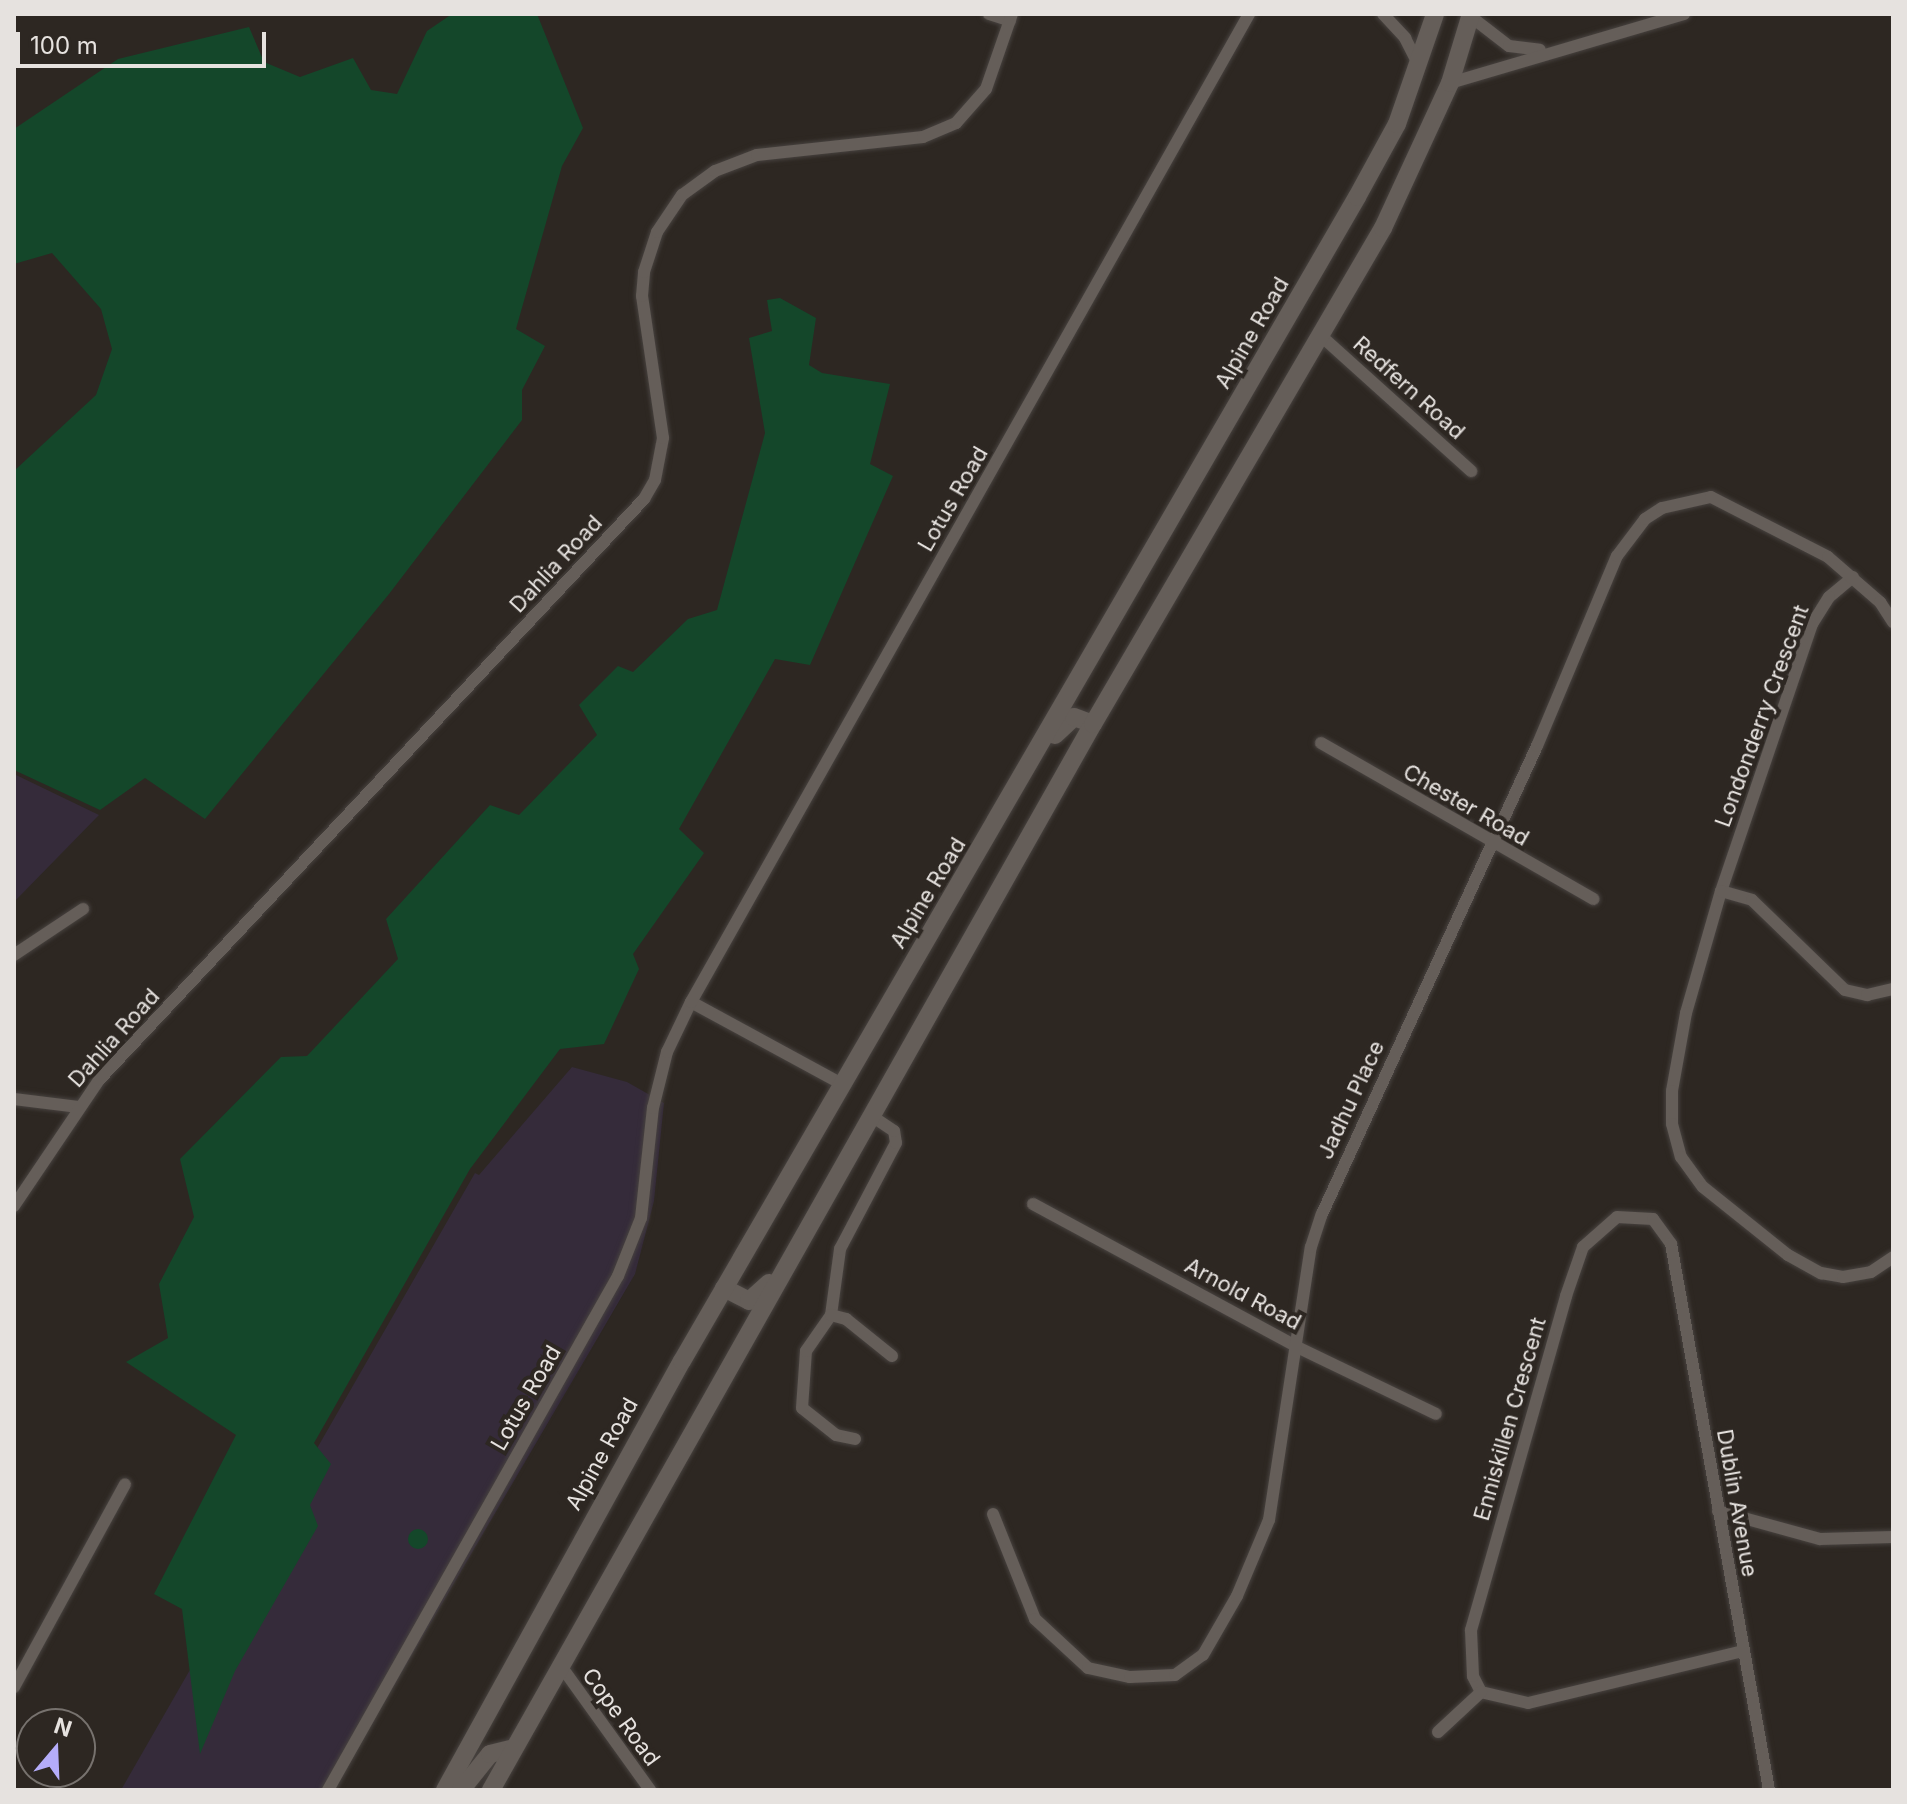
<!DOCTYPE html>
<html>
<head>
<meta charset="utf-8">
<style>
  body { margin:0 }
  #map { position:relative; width:1907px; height:1804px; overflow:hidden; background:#2d2722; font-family:Inter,sans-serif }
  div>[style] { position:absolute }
  .education>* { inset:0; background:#352b3a }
  .green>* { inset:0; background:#14472a }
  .round { border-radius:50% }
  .roads { filter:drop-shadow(0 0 2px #47423f) drop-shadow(0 0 2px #47423f) }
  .street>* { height:12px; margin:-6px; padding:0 6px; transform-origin:6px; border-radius:6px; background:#655e59 }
  .secondary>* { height:18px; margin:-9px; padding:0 9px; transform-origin:9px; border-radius:9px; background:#655e59 }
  span { translate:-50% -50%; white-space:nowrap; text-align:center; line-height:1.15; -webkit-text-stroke:8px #2d2722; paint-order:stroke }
  .street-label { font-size:22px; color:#e6e2df }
  .frame { position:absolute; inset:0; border:16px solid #e6e2df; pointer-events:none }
  .north { position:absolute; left:16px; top:1708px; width:80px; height:80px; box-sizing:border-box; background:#2d2722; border:2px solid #77726e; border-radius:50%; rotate:19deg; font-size:22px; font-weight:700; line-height:32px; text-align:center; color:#e6e2df }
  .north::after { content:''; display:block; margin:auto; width:28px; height:36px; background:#b4acf9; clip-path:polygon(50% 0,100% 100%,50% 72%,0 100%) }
  .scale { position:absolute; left:16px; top:32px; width:250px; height:36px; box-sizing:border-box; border:4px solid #e6e2df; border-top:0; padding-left:10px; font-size:24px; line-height:28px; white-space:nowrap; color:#e6e2df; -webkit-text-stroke:6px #2d2722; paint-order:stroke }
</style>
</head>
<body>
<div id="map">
  <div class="education">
    <i style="clip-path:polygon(14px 774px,99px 815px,14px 902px)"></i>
    <i style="clip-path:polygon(572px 1067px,627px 1082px,664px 1103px,654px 1201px,635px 1274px,333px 1790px,121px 1790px,475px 1173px,479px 1175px)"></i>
  </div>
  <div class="green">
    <i style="clip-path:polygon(452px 14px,537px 14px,583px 128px,562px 166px,516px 329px,545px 346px,522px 390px,522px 420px,389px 594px,205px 819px,145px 778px,100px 810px,14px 770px,14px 471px,96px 395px,112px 349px,101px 309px,52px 253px,14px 264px,14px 129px,118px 59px,249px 27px,264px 62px,300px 77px,353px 58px,371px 90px,397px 94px,427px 31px)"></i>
    <i style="clip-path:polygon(780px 298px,816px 318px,809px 365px,822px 373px,890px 384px,870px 464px,893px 476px,810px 665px,775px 659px,679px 829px,704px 853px,633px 954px,639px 969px,604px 1044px,560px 1049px,470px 1169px,314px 1443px,331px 1464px,310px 1505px,318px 1526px,235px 1671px,200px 1754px,182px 1609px,154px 1594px,236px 1435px,126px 1362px,168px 1338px,159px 1284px,194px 1217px,180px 1159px,281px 1057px,307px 1056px,398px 959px,386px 919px,490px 805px,519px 815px,597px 735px,579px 705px,618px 666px,633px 672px,688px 619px,717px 610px,765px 433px,749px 338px,772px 331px,767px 300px)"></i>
    <i class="round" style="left:408px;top:1529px;width:20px;height:20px"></i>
  </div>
  <div class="roads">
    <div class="street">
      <i style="left:989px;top:14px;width:22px;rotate:18deg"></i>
      <i style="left:1383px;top:14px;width:33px;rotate:47deg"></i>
      <i style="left:1405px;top:38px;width:30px;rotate:63deg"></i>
      <i style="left:1470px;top:16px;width:49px;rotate:37.6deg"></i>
      <i style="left:1509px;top:46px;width:31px;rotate:7deg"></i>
      <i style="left:1450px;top:83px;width:244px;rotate:-16.4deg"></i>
      <i style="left:1319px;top:334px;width:205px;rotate:42deg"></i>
      <i style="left:1853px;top:577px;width:31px;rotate:140deg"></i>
      <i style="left:1829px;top:597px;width:32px;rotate:122deg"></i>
      <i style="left:1812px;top:624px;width:282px;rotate:108.8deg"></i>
      <i style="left:1721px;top:891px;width:127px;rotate:106deg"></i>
      <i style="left:1686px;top:1013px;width:79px;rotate:100.2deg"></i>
      <i style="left:1672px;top:1091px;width:33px;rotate:90deg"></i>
      <i style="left:1672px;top:1124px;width:34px;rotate:75deg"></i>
      <i style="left:1681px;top:1157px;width:37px;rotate:54deg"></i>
      <i style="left:1703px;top:1187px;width:109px;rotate:38.7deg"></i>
      <i style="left:1788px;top:1255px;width:38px;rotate:29deg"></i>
      <i style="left:1821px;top:1273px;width:22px;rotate:10deg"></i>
      <i style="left:1843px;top:1277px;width:28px;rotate:-10deg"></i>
      <i style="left:1871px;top:1272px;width:27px;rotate:-34deg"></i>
      <i style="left:1321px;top:743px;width:314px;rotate:29.8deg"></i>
      <i style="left:1721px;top:891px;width:32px;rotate:16deg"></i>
      <i style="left:1752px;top:900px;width:129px;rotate:44.1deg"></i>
      <i style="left:1845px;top:990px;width:23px;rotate:13deg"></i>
      <i style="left:1867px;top:995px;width:27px;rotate:-13deg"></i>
      <i style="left:14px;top:955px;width:83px;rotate:-33.7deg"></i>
      <i style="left:691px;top:1002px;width:172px;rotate:28.5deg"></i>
      <i style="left:14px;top:1099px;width:65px;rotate:7deg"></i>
      <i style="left:1033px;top:1204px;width:300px;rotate:28.4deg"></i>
      <i style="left:1297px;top:1347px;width:154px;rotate:25.7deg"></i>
      <i style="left:14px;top:1206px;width:152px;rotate:-56deg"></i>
      <i style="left:99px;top:1080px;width:797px;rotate:-46.83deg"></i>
      <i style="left:644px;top:499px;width:22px;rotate:-60deg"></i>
      <i style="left:655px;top:480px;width:43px;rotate:-79.2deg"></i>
      <i style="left:663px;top:438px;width:144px;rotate:-98.4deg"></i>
      <i style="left:642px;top:296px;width:24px;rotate:-85deg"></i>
      <i style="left:644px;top:272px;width:42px;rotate:-72deg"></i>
      <i style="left:657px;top:232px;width:45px;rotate:-56deg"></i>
      <i style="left:682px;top:195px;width:41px;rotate:-36deg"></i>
      <i style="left:715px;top:171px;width:45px;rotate:-20.9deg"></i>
      <i style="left:757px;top:155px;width:167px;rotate:-6.2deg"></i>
      <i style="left:923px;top:137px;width:36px;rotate:-23deg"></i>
      <i style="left:956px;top:123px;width:45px;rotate:-48.6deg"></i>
      <i style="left:986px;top:89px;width:79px;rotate:-70.9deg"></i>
      <i style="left:831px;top:1315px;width:67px;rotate:-82.2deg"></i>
      <i style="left:840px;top:1249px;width:120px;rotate:-62.2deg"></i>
      <i style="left:896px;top:1143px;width:12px;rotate:-99deg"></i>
      <i style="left:894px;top:1131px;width:27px;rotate:-146deg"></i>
      <i style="left:855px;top:1439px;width:19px;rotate:-168deg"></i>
      <i style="left:836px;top:1435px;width:43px;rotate:-141.5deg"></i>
      <i style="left:802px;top:1408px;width:57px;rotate:-86deg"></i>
      <i style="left:806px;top:1351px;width:44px;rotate:-55.2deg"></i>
      <i style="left:831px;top:1315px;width:16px;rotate:15deg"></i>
      <i style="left:846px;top:1319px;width:59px;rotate:38.8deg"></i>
      <i style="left:1718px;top:1511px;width:106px;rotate:15.4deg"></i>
      <i style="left:1820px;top:1539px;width:73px;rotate:-1.6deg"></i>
      <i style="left:993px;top:1514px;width:113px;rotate:68.2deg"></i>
      <i style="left:1035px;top:1619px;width:72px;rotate:42.8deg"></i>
      <i style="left:1088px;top:1668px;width:43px;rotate:12.1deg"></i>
      <i style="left:1130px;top:1677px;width:45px;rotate:-2.5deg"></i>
      <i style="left:1175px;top:1675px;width:34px;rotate:-36deg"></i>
      <i style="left:1203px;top:1655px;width:68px;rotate:-60deg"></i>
      <i style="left:1237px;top:1596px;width:82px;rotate:-67.2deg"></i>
      <i style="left:1269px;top:1520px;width:276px;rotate:-81.3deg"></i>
      <i style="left:1311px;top:1247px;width:35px;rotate:-72deg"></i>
      <i style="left:1322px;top:1214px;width:515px;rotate:-65.33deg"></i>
      <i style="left:1537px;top:746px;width:206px;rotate:-67.2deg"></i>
      <i style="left:1617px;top:556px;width:46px;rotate:-52.9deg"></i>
      <i style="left:1645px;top:519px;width:20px;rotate:-33deg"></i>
      <i style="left:1662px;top:508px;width:50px;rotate:-12.7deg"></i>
      <i style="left:1711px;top:497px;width:131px;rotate:27.1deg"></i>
      <i style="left:1828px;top:557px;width:69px;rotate:40.9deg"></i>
      <i style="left:1880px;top:602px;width:24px;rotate:57deg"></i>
      <i style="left:1743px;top:1651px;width:221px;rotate:166.4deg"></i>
      <i style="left:1528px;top:1703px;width:48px;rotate:-166.8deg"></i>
      <i style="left:1481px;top:1692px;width:18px;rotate:-117deg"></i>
      <i style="left:1473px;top:1676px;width:46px;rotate:-92.5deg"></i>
      <i style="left:1471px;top:1630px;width:347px;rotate:-74.1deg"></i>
      <i style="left:1566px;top:1296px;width:52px;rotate:-70.9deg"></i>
      <i style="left:1583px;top:1247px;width:45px;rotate:-41.4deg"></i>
      <i style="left:1617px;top:1217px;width:36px;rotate:3deg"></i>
      <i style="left:1653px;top:1219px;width:31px;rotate:54deg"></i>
      <i style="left:1671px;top:1244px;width:555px;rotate:79.82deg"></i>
      <i style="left:561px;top:1666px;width:153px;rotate:54.3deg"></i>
      <i style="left:14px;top:1687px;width:231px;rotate:-61.3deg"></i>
      <i style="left:1438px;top:1732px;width:59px;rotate:-42.9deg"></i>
      <i style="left:328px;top:1790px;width:590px;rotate:-60.57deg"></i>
      <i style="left:618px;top:1276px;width:62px;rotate:-68.4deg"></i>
      <i style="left:641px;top:1218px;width:111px;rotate:-83.8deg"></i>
      <i style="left:653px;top:1108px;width:58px;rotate:-76deg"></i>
      <i style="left:667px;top:1052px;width:55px;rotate:-64.4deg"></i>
      <i style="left:691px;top:1002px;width:1135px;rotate:-60.54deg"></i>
    </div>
    <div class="secondary">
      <i style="left:1055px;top:735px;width:26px;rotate:-43deg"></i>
      <i style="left:1074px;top:717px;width:20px;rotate:20deg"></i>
      <i style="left:724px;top:1288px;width:28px;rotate:27deg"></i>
      <i style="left:749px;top:1301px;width:27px;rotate:-42deg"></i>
      <i style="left:445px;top:1790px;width:490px;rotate:-61.1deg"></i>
      <i style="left:682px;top:1361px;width:1346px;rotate:-59.89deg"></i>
      <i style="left:1357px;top:197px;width:83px;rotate:-61.3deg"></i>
      <i style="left:1397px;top:124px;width:116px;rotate:-70.9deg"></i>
      <i style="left:461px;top:1790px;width:46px;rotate:-51.1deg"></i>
      <i style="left:490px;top:1754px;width:25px;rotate:-14deg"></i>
      <i style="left:491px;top:1790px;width:1224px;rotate:-60.55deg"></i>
      <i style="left:1093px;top:724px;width:575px;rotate:-59.69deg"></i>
      <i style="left:1383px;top:228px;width:160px;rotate:-65.2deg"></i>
      <i style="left:1450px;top:83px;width:72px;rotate:-73.1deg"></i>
    </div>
  </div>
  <div class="street-label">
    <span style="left:1252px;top:333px;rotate:-60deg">Alpine Road</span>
    <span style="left:1409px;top:388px;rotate:42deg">Redfern Road</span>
    <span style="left:953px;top:499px;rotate:-60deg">Lotus Road</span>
    <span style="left:556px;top:564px;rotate:-47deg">Dahlia Road</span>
    <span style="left:1762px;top:716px;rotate:-70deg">Londonderry Crescent</span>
    <span style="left:1466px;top:805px;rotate:30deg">Chester Road</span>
    <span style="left:928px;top:893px;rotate:-59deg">Alpine Road</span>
    <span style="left:114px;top:1038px;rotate:-48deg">Dahlia Road</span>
    <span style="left:1351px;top:1100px;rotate:-65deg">Jadhu Place</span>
    <span style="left:1243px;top:1294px;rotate:28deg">Arnold Road</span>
    <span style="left:526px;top:1398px;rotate:-60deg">Lotus Road</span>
    <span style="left:1510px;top:1419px;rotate:-74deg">Enniskillen Crescent</span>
    <span style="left:602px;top:1454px;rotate:-61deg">Alpine Road</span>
    <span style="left:1737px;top:1503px;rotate:80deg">Dublin Avenue</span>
    <span style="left:621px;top:1717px;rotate:54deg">Cope Road</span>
  </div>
  <div class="frame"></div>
  <div class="north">N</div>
  <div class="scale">100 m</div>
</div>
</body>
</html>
